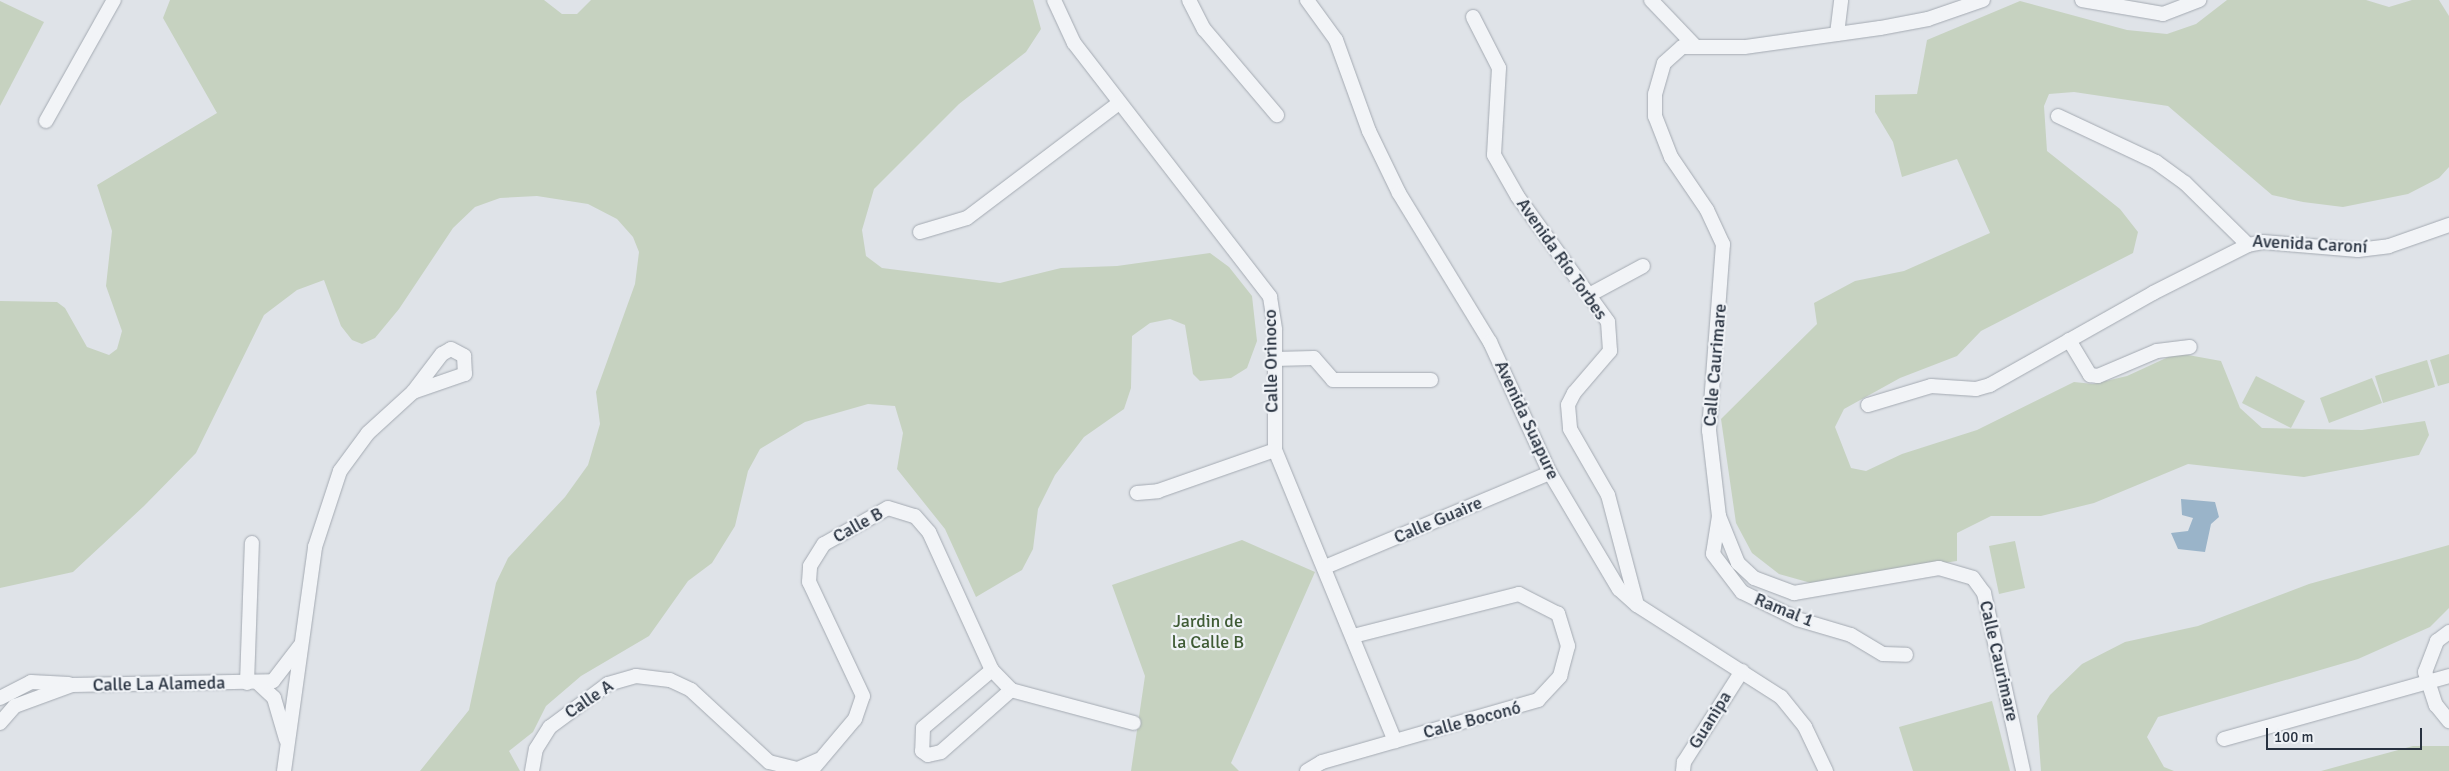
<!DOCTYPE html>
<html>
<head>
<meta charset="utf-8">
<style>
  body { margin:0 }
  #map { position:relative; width:2449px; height:771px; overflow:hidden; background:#dfe3e8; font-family:Signika,sans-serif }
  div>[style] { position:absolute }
  .green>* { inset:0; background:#c6d2c0 }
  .water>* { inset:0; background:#9ab4c9 }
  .roads { filter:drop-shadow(0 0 1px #a4aab2) drop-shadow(0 0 1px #a4aab2) }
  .minor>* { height:14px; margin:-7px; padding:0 7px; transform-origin:7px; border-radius:7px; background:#f2f4f7 }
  span { translate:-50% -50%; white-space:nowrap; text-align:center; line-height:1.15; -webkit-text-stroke:4.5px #eff2f6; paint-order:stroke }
  .street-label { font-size:18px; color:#283240 }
  .park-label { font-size:18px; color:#3f5b35 }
  .scale { position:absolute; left:2266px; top:728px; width:156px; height:22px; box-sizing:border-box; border:2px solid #283240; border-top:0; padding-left:6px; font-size:15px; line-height:18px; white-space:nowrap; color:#283240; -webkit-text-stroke:4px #eff2f6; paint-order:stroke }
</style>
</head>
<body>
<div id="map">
  <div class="green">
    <i style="clip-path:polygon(170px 0,544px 0,562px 14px,577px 14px,591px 0,1033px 0,1041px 29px,1026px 52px,959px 104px,874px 189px,862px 230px,866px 256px,882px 268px,1000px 283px,1061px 268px,1117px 266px,1210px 253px,1229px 267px,1252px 296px,1257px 341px,1247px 368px,1231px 378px,1200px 381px,1193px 374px,1185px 325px,1170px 319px,1150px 323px,1132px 336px,1131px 388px,1124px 409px,1084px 437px,1055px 475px,1038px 509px,1033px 549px,1022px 570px,976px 597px,945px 529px,897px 469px,903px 433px,895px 406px,868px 404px,805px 422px,760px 449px,748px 471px,735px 526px,712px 563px,688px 581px,649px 636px,581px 676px,546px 706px,533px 732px,509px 751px,520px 771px,420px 771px,469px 710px,496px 583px,508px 558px,565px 497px,588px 465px,600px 424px,596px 392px,635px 284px,639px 252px,633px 237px,617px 219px,588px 204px,537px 196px,500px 198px,475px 207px,453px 228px,399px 309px,375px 338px,362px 344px,352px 340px,341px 326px,324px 280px,297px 290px,264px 315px,196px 453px,144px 506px,73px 572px,0 588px,0 301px,57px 302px,65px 308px,87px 347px,109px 355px,117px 349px,122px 331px,106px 286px,112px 231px,97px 185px,217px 113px,163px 18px)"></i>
    <i style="clip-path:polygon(2227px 0,2366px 0,2389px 7px,2412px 0,2439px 0,2449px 16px,2449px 167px,2439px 178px,2408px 194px,2343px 207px,2303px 202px,2272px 195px,2168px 106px,2074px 92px,2049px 94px,2044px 106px,2047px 151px,2120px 209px,2138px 232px,2133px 253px,1981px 331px,1957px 356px,1900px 378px,1844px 409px,1835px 427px,1851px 468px,1866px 471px,1902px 454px,1977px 430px,2074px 382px,2093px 384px,2127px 376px,2177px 353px,2221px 361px,2240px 408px,2262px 428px,2362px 430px,2425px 421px,2429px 435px,2419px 455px,2304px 477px,2188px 464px,2094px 503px,2041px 516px,1991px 516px,1957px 533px,1957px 561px,1811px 583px,1779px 574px,1752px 553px,1736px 523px,1721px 419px,1817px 324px,1814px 303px,1855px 281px,1904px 271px,1990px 233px,1957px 159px,1902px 177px,1893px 142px,1875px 112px,1875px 95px,1917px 94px,1927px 40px,2020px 1px,2127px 30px,2167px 34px,2196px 24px)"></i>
    <i style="clip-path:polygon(0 1px,44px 22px,0 106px)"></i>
    <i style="clip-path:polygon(2449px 354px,2449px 383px,2438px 386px,2430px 360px)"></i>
    <i style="clip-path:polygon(2427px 360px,2435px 387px,2383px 403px,2375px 376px)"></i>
    <i style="clip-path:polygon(2256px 376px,2305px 401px,2291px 428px,2242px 403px)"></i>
    <i style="clip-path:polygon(2372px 378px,2382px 403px,2329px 423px,2320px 398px)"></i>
    <i style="clip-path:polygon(1242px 540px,1315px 572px,1231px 763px,1239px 771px,1131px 771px,1145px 676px,1112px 585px)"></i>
    <i style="clip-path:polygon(2015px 541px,2025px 588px,1999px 594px,1989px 546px)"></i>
    <i style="clip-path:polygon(2449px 545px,2449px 608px,2430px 627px,2358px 659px,2158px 717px,2147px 737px,2164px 767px,2174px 771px,2041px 771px,2037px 716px,2050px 695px,2082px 664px,2125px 642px,2198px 626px,2309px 584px)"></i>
    <i style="clip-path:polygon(1992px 701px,2010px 771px,1913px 771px,1899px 727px)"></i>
    <i style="clip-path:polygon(2413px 746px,2449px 746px,2449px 771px,2321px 771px)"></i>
  </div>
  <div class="water">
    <i style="clip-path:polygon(2181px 499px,2215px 502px,2219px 517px,2211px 524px,2205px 552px,2178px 549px,2171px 533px,2188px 531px,2193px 518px,2182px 515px)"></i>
  </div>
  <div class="roads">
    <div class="minor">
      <i style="left:1054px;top:0;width:47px;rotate:65.1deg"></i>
      <i style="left:1074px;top:43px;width:321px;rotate:52.3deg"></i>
      <i style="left:1270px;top:297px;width:33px;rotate:81deg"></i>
      <i style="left:1275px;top:330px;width:120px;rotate:90deg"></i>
      <i style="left:1275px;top:450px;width:315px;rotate:67.6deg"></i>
      <i style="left:1189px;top:0;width:33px;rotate:63deg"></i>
      <i style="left:1204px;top:29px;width:113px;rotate:49.7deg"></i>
      <i style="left:1307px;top:0;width:49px;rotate:54.1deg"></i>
      <i style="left:1336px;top:40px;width:97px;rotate:70.1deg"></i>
      <i style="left:1369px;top:131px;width:69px;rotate:64.2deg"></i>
      <i style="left:1399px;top:193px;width:175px;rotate:58.6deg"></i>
      <i style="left:1490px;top:342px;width:144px;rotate:65.4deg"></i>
      <i style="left:1550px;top:473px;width:135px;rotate:59.3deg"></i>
      <i style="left:1619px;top:589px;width:24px;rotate:42deg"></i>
      <i style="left:1637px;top:605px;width:171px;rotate:32.6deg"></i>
      <i style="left:1781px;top:697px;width:38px;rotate:51deg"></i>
      <i style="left:1805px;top:727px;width:49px;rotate:64.5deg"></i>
      <i style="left:1651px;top:0;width:62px;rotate:46.3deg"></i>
      <i style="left:1983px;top:0;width:58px;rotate:160.9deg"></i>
      <i style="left:1928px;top:19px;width:49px;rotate:169.4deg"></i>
      <i style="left:1880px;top:28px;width:137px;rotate:172deg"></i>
      <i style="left:1744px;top:47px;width:62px;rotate:180deg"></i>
      <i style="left:1682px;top:47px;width:24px;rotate:138deg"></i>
      <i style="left:1664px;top:63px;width:32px;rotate:106deg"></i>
      <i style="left:1655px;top:94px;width:22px;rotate:90deg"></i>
      <i style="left:1655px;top:116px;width:44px;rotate:68.7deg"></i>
      <i style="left:1671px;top:157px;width:64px;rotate:55.8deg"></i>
      <i style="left:1707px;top:210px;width:38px;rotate:65deg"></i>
      <i style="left:1723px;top:244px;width:187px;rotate:94.3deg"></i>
      <i style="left:1709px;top:430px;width:87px;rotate:83.4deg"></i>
      <i style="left:1719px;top:516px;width:51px;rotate:68deg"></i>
      <i style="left:1738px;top:563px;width:22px;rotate:43deg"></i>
      <i style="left:1754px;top:578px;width:43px;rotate:20.6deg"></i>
      <i style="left:1794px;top:593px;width:147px;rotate:-9.8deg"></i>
      <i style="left:1939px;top:568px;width:35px;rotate:16deg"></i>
      <i style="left:1973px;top:578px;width:19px;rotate:54deg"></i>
      <i style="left:1984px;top:593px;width:182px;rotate:77.6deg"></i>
      <i style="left:2082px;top:0;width:82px;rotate:9.8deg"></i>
      <i style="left:2163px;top:14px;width:39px;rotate:-21deg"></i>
      <i style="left:1473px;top:17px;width:57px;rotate:63deg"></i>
      <i style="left:1499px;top:68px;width:87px;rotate:93.3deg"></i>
      <i style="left:1494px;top:155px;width:48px;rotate:60.3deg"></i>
      <i style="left:1518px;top:197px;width:154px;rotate:54.2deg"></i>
      <i style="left:1608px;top:322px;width:29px;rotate:86deg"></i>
      <i style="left:1610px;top:351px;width:55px;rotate:130.6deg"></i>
      <i style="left:1574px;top:393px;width:13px;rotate:117deg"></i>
      <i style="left:1568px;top:405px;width:24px;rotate:85deg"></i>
      <i style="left:1570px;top:429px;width:76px;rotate:60.1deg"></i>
      <i style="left:1608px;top:495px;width:114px;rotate:75.2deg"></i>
      <i style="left:1837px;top:34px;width:34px;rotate:-83deg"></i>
      <i style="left:2058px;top:116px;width:108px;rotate:25.1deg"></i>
      <i style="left:2156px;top:162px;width:36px;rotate:36deg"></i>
      <i style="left:2185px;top:183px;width:88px;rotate:44.5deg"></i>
      <i style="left:46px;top:121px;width:139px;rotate:-60.7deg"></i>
      <i style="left:920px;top:232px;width:49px;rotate:-16.6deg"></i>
      <i style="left:967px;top:218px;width:191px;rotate:-37.1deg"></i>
      <i style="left:1591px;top:294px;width:59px;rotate:-28.3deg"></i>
      <i style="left:2069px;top:340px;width:41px;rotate:59deg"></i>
      <i style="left:2090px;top:375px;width:8px;rotate:7deg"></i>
      <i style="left:2098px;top:376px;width:64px;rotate:-23deg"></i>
      <i style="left:2157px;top:351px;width:33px;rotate:-7deg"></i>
      <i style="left:1274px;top:359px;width:40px;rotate:-1.4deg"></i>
      <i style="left:1314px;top:358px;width:29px;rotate:49deg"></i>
      <i style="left:1333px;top:380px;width:98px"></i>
      <i style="left:1868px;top:405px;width:66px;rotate:-16.8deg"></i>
      <i style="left:1931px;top:386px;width:45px;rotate:3.8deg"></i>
      <i style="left:1976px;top:389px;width:15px;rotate:-16deg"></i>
      <i style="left:1990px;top:385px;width:187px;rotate:-29.4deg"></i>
      <i style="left:2153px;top:293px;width:106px;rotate:-26.8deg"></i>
      <i style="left:2248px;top:245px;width:15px;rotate:-11deg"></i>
      <i style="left:2263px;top:242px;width:95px;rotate:4.8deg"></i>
      <i style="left:2358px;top:250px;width:31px;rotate:-7deg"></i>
      <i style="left:2389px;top:246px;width:64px;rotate:-19.3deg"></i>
      <i style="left:1137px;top:493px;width:21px;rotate:-5deg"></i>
      <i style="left:1158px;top:491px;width:124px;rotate:-19.3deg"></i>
      <i style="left:1719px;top:516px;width:38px;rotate:99deg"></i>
      <i style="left:1713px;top:554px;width:48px;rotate:52.7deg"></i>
      <i style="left:1742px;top:592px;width:61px;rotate:26.1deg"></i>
      <i style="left:1797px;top:619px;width:56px;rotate:16.5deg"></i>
      <i style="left:1851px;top:635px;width:37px;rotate:31deg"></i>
      <i style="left:1883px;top:654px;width:23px;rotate:2deg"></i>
      <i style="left:1325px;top:567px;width:244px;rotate:-22.7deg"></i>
      <i style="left:2449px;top:632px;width:15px;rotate:143deg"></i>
      <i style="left:2437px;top:641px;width:33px;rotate:111deg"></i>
      <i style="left:2425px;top:672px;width:35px;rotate:72deg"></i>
      <i style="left:2436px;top:705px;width:21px;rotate:51deg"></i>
      <i style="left:992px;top:670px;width:90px;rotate:140deg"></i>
      <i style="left:923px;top:728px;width:23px;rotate:92deg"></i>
      <i style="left:922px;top:751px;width:7px;rotate:34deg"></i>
      <i style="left:928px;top:755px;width:13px;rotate:-13deg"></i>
      <i style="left:941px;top:752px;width:94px;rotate:-41.5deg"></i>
      <i style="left:257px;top:682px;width:23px;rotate:43deg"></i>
      <i style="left:274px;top:698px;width:43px;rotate:73.7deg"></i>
      <i style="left:247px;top:683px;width:140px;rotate:-88deg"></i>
      <i style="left:0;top:698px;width:35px;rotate:-27deg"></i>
      <i style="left:31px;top:682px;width:38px;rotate:3deg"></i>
      <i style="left:0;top:723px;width:23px;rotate:-49deg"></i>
      <i style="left:15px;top:706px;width:61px;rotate:-20.2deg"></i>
      <i style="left:72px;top:685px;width:201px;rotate:-1.1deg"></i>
      <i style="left:273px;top:681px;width:44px;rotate:-52.4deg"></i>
      <i style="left:2224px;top:739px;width:234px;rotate:-15.6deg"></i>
      <i style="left:284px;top:771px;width:226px;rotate:-82.1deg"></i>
      <i style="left:315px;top:547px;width:80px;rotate:-71.8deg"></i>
      <i style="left:340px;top:471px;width:47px;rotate:-53.6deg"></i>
      <i style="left:368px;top:433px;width:61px;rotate:-42.3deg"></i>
      <i style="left:413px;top:392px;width:48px;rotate:-52.7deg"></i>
      <i style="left:442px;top:354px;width:10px;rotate:-29deg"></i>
      <i style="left:451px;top:349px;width:15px;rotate:28deg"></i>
      <i style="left:464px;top:356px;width:18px;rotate:87deg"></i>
      <i style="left:465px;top:374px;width:55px;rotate:160.9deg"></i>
      <i style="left:532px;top:771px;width:22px;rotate:-80deg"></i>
      <i style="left:536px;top:749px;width:26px;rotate:-58deg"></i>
      <i style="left:550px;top:727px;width:72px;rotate:-36.6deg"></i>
      <i style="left:608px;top:684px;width:29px;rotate:-16deg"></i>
      <i style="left:636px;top:676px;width:34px;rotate:7deg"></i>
      <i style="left:670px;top:680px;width:23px;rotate:25deg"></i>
      <i style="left:691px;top:690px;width:106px;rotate:42.7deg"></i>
      <i style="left:769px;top:762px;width:30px;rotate:14deg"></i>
      <i style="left:798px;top:769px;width:22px;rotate:-24deg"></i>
      <i style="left:811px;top:771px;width:68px;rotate:-49.8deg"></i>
      <i style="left:855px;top:719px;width:24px;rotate:-71deg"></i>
      <i style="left:863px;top:696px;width:126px;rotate:-115.3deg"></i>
      <i style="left:809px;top:582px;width:16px;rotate:-86deg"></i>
      <i style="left:810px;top:566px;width:26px;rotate:-58deg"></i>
      <i style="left:824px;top:544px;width:73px;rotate:-29.4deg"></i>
      <i style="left:888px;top:508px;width:28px;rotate:17deg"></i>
      <i style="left:915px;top:516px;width:21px;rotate:49deg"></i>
      <i style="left:929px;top:532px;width:152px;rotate:65.5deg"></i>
      <i style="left:992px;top:670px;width:28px;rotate:46deg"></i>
      <i style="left:1011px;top:690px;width:127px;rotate:15deg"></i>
      <i style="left:1307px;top:771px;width:17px;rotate:-31deg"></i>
      <i style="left:1322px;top:762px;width:225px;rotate:-16deg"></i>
      <i style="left:1538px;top:700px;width:33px;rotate:-47deg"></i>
      <i style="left:1560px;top:676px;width:31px;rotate:-75deg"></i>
      <i style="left:1568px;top:646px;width:34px;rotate:-107deg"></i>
      <i style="left:1558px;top:614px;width:44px;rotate:-152.9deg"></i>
      <i style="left:1519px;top:594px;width:171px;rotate:165.8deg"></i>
      <i style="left:1683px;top:771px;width:9px;rotate:-84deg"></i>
      <i style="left:1684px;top:762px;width:108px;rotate:-57.5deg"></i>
    </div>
  </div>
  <div class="street-label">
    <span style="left:2310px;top:244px;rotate:3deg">Avenida Caroní</span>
    <span style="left:1562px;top:259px;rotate:55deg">Avenida Río Torbes</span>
    <span style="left:1271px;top:361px;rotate:-91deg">Calle Orinoco</span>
    <span style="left:1715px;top:365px;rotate:-85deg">Calle Caurimare</span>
    <span style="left:1527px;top:420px;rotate:65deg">Avenida Suapure</span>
    <span style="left:1438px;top:520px;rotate:-23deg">Calle Guaire</span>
    <span style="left:858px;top:525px;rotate:-29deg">Calle B</span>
    <span style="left:1784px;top:610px;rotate:22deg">Ramal 1</span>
    <span style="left:1999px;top:661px;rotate:77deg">Calle Caurimare</span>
    <span style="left:159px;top:684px;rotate:-1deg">Calle La Alameda</span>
    <span style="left:589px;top:699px;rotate:-34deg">Calle A</span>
    <span style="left:1472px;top:720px;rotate:-15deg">Calle Boconó</span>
    <span style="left:1710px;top:720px;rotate:-58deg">Guanipa</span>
  </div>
  <div class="park-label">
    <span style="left:1208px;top:632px">Jardin de<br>la Calle B</span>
  </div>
  <div class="scale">100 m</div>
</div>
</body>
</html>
